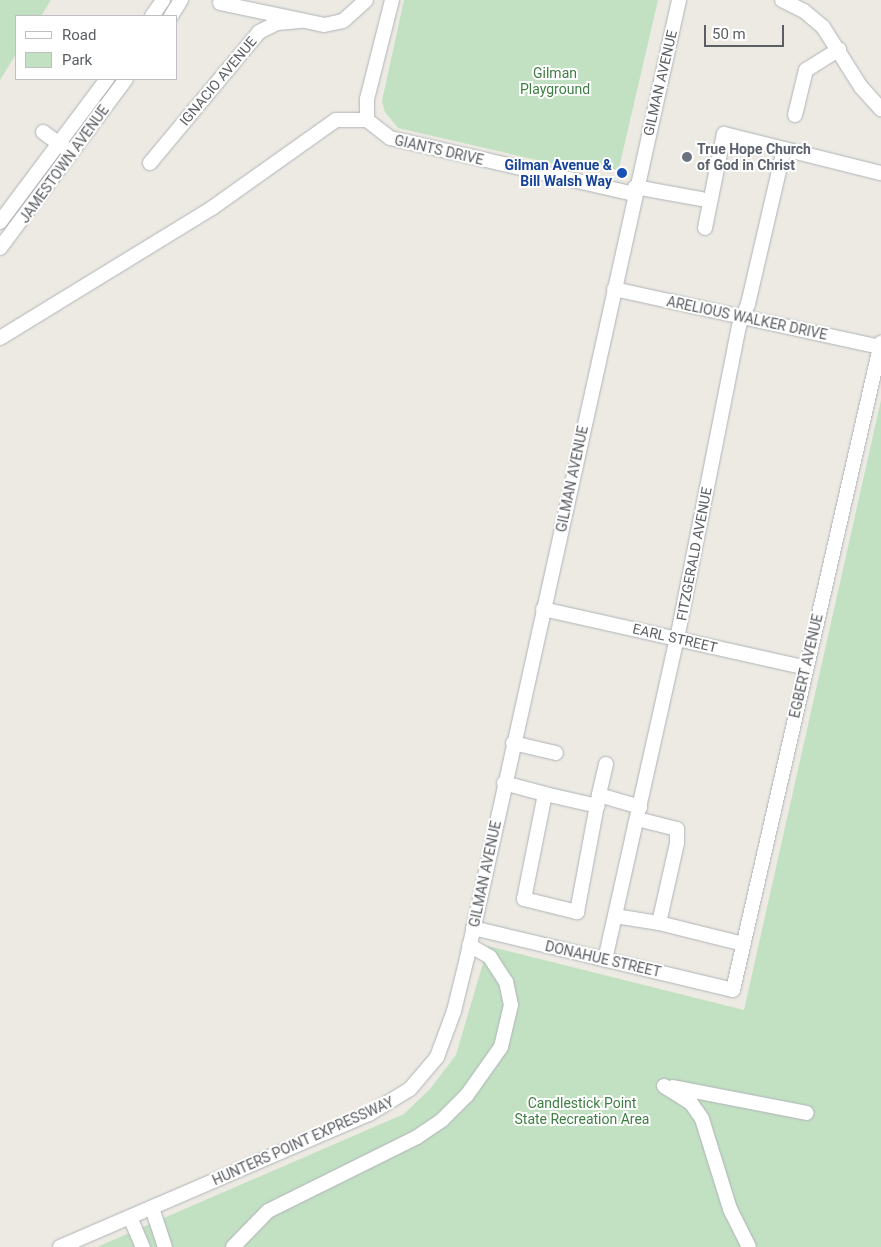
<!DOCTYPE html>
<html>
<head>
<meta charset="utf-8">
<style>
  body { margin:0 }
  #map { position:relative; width:881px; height:1247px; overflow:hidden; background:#eceae3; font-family:Roboto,sans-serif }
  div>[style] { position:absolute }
  .green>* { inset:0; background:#c2e1c3 }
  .roads { filter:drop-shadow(0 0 1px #b0b3b7) drop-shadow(0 0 1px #b0b3b7) }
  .minor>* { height:14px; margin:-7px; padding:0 7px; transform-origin:7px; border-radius:7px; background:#fff }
  .dots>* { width:14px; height:14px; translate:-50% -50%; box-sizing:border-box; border:2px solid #fff; border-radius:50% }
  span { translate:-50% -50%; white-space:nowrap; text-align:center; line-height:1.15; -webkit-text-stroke:4px #fff; paint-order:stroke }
  .park-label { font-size:14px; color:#3e7e43 }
  .street-label { font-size:14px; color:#5b5e62 }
  .worship-label { font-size:14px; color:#5b616d; font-weight:700 }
  .left { translate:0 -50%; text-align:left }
  .transit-label { font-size:14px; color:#164399; font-weight:700 }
  .right { translate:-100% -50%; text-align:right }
  .legend { position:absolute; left:15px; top:15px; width:162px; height:65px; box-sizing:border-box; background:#fff; border:1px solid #bdbfc0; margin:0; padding:6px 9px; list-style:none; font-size:15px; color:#5b5e62 }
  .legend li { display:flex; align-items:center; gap:10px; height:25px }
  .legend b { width:25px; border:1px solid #bdbfc0 }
  .scale { position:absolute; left:704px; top:25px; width:80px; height:22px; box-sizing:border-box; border:2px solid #5b5e62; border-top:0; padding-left:6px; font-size:15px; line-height:18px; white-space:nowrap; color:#5b5e62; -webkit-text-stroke:4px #fff; paint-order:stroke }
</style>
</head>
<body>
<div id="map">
  <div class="green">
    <i style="clip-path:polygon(0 0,51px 0,41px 16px,16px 16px,16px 54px,0 80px)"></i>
    <i style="clip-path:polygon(404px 0,658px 0,619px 168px,610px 172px,581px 164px,580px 170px,398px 128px,385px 112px,382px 101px)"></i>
    <i style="clip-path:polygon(881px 400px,881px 1247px,97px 1247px,404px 1114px,430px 1089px,456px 1055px,488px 946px,744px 1010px)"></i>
  </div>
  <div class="roads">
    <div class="minor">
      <i style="left:782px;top:0;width:25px;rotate:27deg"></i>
      <i style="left:804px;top:11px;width:25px;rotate:40deg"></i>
      <i style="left:823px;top:27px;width:71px;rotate:57.7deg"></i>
      <i style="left:861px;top:87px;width:30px;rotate:48deg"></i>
      <i style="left:220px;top:3px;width:106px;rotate:11.9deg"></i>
      <i style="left:324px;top:25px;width:19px;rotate:-12deg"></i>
      <i style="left:343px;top:21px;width:31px;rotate:-42deg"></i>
      <i style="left:152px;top:16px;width:19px;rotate:-55deg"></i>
      <i style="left:171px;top:16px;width:19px;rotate:-58deg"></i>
      <i style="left:795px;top:115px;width:46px;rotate:-76.3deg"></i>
      <i style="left:806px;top:70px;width:39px;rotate:-32deg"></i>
      <i style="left:367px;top:120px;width:29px;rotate:38deg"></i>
      <i style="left:390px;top:138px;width:250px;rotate:12.9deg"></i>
      <i style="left:367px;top:120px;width:21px;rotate:-90deg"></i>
      <i style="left:367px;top:99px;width:102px;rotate:-75.8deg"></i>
      <i style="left:43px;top:132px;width:29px;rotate:36deg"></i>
      <i style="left:150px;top:163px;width:170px;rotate:-50.2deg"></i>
      <i style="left:259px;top:32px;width:20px;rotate:-27deg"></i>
      <i style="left:277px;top:23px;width:23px;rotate:-5deg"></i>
      <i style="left:635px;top:187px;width:68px;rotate:10.2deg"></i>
      <i style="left:0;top:222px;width:179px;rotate:-53.2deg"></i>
      <i style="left:705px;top:228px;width:96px;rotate:-78.6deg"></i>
      <i style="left:724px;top:134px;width:162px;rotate:14deg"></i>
      <i style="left:0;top:248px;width:211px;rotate:-53.3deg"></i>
      <i style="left:614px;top:289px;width:273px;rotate:12.3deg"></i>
      <i style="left:0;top:338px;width:249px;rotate:-31.5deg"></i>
      <i style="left:212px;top:208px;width:152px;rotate:-35.4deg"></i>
      <i style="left:336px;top:120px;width:31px"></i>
      <i style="left:543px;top:609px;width:270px;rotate:12.6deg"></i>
      <i style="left:513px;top:743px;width:44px;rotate:13.1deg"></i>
      <i style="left:606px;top:764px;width:32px;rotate:103deg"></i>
      <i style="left:599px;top:795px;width:43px;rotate:16.3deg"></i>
      <i style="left:504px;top:783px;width:42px;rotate:15deg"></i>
      <i style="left:545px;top:794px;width:107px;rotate:101.3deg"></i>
      <i style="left:524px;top:899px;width:55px;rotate:13.8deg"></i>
      <i style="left:577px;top:912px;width:119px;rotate:-79.4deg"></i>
      <i style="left:545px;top:794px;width:54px;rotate:12.8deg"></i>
      <i style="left:615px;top:916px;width:45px;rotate:9deg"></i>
      <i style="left:659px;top:923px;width:82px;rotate:-77.3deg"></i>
      <i style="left:677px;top:843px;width:14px;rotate:-90deg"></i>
      <i style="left:677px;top:829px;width:41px;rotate:-166deg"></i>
      <i style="left:659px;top:923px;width:87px;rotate:14deg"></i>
      <i style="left:473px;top:928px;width:267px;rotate:13.4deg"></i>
      <i style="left:733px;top:990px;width:664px;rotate:-77.12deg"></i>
      <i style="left:605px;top:960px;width:329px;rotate:-77.4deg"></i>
      <i style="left:677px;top:639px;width:319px;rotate:-78.8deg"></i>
      <i style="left:739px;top:326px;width:24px;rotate:-68deg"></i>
      <i style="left:748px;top:304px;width:159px;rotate:-76.9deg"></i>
      <i style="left:664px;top:1086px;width:32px;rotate:32deg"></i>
      <i style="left:691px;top:1103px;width:19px;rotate:55deg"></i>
      <i style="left:702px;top:1119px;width:94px;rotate:72.7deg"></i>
      <i style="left:730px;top:1209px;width:42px;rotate:63.4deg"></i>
      <i style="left:673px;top:1087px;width:136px;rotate:11deg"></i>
      <i style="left:152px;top:1208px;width:41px;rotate:71.6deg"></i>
      <i style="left:130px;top:1217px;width:33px;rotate:67deg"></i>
      <i style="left:60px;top:1247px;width:336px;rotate:-23.3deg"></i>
      <i style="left:369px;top:1114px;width:48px;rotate:-31.4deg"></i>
      <i style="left:410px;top:1089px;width:42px;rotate:-49.8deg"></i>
      <i style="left:437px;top:1057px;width:49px;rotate:-69.7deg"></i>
      <i style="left:454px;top:1011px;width:55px;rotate:-76.2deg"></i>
      <i style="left:467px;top:958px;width:981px;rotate:-77.52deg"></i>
      <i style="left:233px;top:1247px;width:50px;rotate:-45.8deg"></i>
      <i style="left:268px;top:1211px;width:166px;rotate:-26.4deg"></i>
      <i style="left:417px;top:1137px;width:30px;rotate:-34deg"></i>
      <i style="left:442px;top:1120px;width:35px;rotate:-45deg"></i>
      <i style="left:467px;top:1095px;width:59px;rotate:-54.7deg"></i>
      <i style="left:501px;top:1047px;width:43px;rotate:-76.6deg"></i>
      <i style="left:511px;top:1005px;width:24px;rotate:-102deg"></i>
      <i style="left:506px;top:982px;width:30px;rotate:-123deg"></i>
      <i style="left:490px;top:957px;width:24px;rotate:-150deg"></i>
    </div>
  </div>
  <div class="dots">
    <i style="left:687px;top:157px;background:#6b7280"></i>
    <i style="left:622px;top:173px;background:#1a4fb4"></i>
  </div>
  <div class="park-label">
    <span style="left:555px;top:81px">Gilman<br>Playground</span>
    <span style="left:582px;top:1111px">Candlestick Point<br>State Recreation Area</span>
  </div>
  <div class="street-label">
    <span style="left:218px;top:81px;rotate:-50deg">IGNACIO AVENUE</span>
    <span style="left:660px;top:83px;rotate:-77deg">GILMAN AVENUE</span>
    <span style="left:439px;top:150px;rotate:13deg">GIANTS DRIVE</span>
    <span style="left:64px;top:164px;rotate:-54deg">JAMESTOWN AVENUE</span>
    <span style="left:747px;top:318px;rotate:12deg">ARELIOUS WALKER DRIVE</span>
    <span style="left:572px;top:479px;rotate:-78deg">GILMAN AVENUE</span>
    <span style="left:694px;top:554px;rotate:-79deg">FITZGERALD AVENUE</span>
    <span style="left:675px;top:638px;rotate:13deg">EARL STREET</span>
    <span style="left:806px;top:666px;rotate:-77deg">EGBERT AVENUE</span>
    <span style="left:485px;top:874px;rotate:-78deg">GILMAN AVENUE</span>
    <span style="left:603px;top:959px;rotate:13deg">DONAHUE STREET</span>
    <span style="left:303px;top:1141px;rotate:-24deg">HUNTERS POINT EXPRESSWAY</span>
  </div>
  <div class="worship-label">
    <span class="left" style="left:697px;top:157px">True Hope Church<br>of God in Christ</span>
  </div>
  <div class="transit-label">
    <span class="right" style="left:612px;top:173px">Gilman Avenue &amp;<br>Bill Walsh Way</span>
  </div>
  <ul class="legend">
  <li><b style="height:6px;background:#fff"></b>Road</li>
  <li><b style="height:14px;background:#c2e1c3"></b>Park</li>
  </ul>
  <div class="scale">50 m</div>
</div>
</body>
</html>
